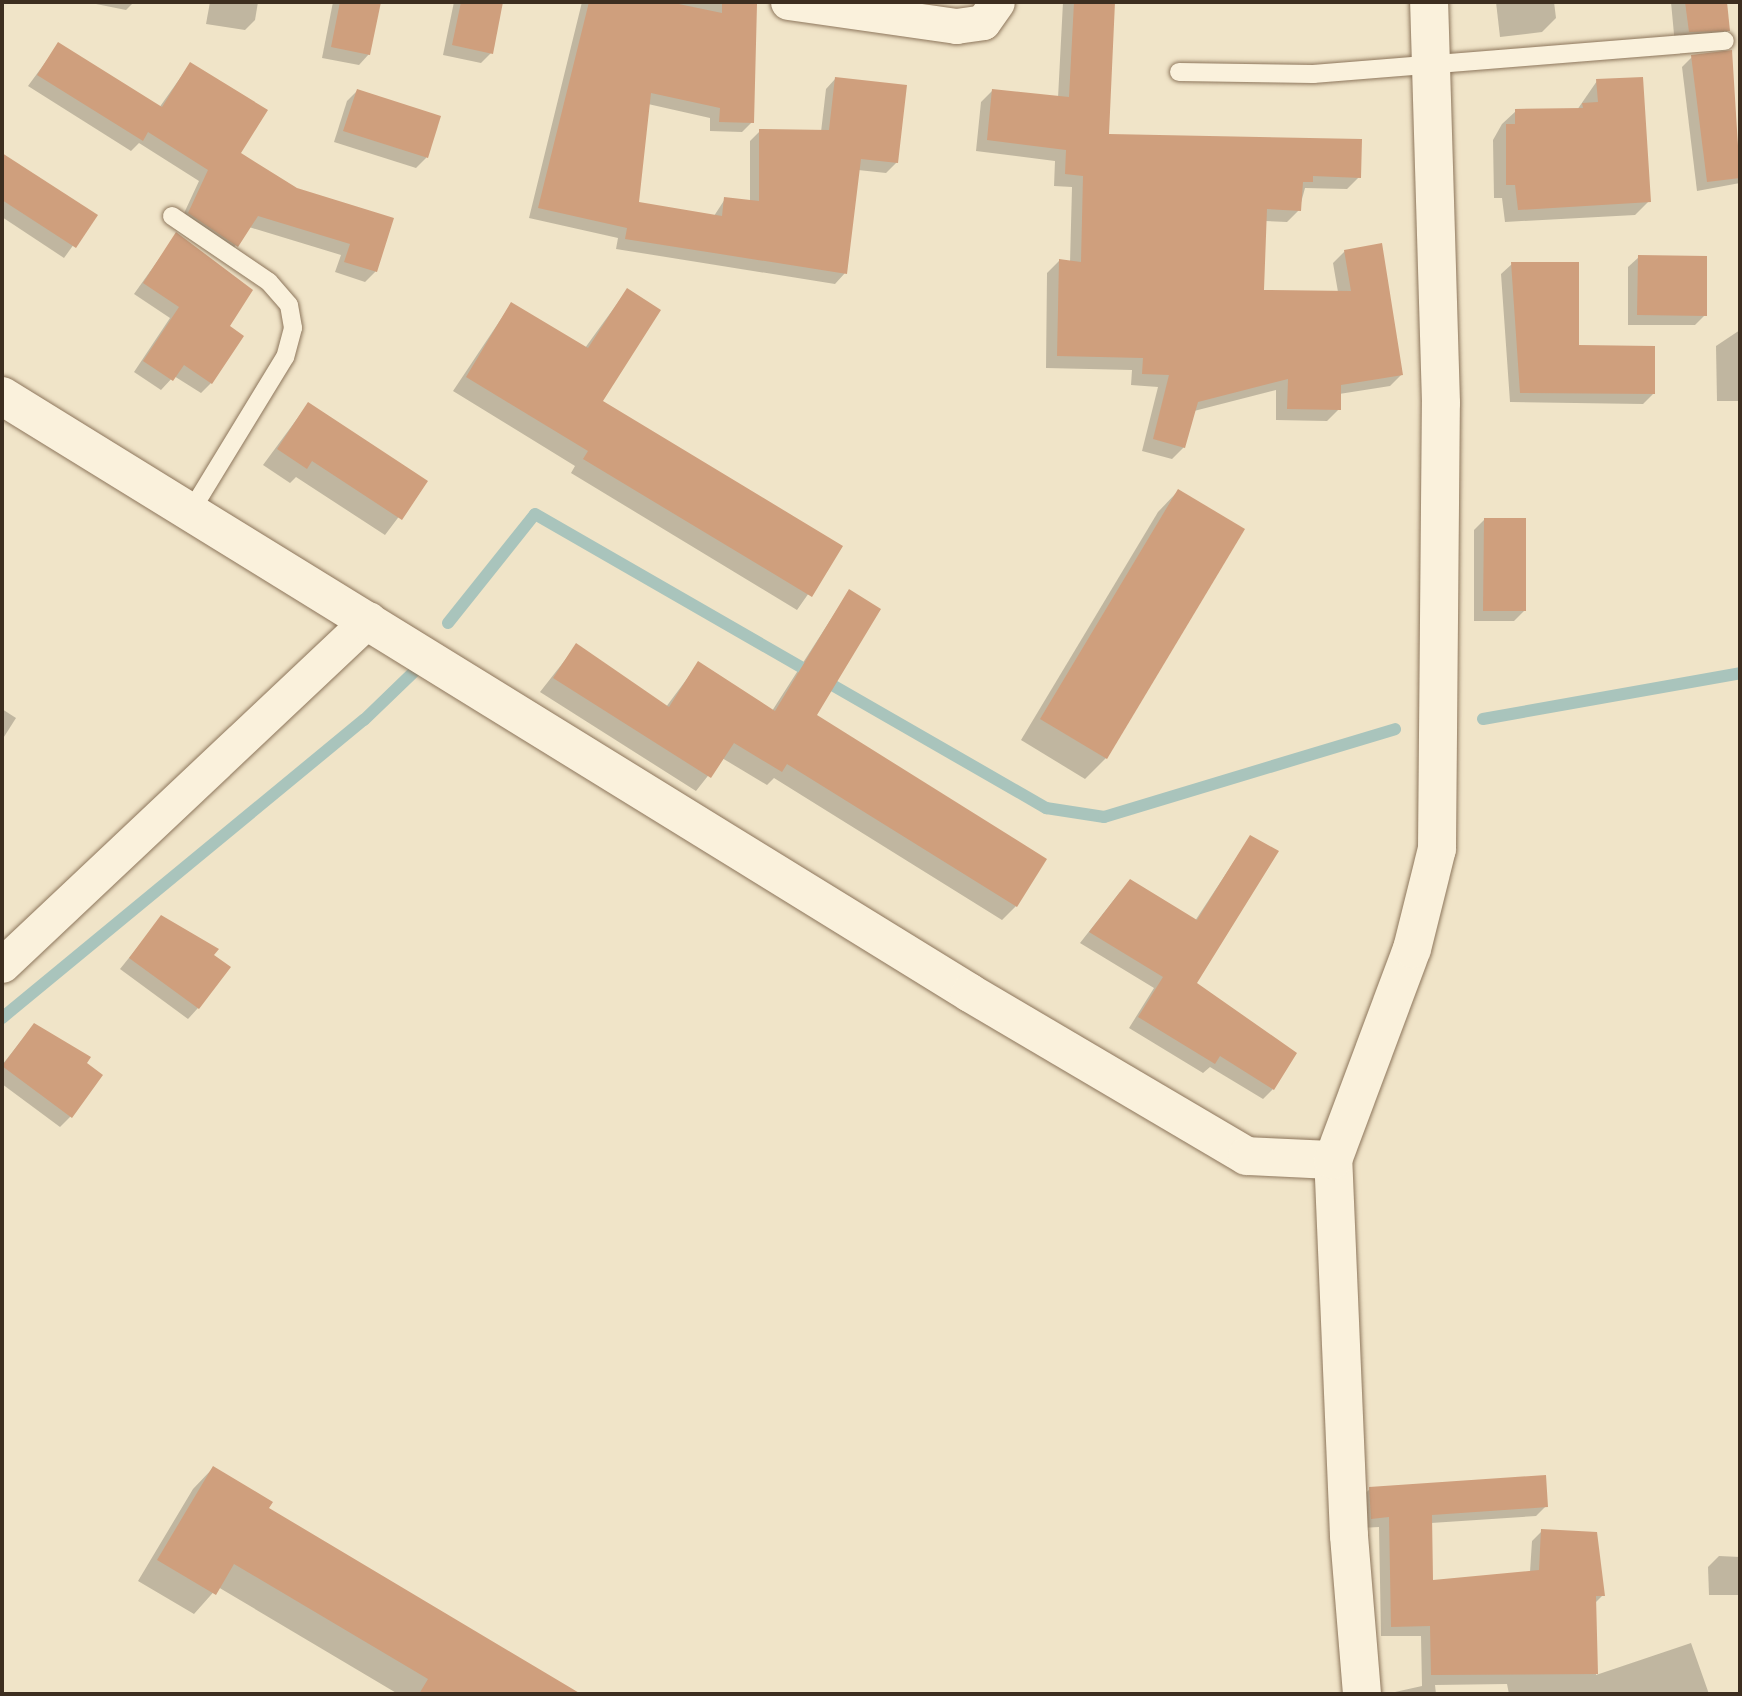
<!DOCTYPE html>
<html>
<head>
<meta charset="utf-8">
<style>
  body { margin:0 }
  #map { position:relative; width:1742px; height:1696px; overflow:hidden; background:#f0e4c8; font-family:"Libre Baskerville",serif }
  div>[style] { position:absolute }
  .shadow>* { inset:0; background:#0003 }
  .stream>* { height:12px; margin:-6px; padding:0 6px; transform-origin:6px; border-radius:6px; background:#a9c4bc }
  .building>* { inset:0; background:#cf9f7d }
  .roads { filter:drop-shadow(0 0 2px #8d765c) drop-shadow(0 0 2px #8d765c) }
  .lane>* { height:18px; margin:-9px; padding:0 9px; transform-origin:9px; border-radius:9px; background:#faf1dc }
  .street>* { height:35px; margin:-17.5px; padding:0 17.5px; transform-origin:17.5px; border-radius:17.5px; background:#faf1dc }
  .secondary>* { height:38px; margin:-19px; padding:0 19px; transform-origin:19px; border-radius:19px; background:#faf1dc }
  span { translate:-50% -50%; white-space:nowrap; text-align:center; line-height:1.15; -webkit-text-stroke:5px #f7eed8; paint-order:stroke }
  .frame { position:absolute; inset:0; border:4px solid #3d2e20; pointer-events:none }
</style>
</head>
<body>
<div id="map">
  <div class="shadow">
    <i style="clip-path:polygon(86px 2px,134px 2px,126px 10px)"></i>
    <i style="clip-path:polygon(210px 2px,258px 2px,255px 20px,245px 30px,206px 24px)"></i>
    <i style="clip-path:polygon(333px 2px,378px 2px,369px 54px,359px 65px,322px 58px)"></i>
    <i style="clip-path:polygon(454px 2px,501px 2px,491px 53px,481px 63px,443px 55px)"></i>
    <i style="clip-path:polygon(582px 2px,736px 2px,752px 122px,742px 132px,710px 131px,710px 118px,648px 104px,637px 203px,714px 216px,725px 199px,750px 201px,750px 141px,760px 131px,821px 132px,826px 89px,836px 78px,897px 162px,886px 173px,858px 170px,845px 273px,835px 284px,616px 249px,618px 238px,529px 218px)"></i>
    <i style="clip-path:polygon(1063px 2px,1113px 2px,1107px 136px,1359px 177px,1347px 189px,1305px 188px,1299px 210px,1287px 222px,1265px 221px,1262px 292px,1338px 292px,1333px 263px,1345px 251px,1402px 374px,1390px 386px,1339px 394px,1339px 409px,1327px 421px,1276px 420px,1276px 390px,1194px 411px,1184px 447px,1172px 459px,1142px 451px,1158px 387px,1131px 385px,1132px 370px,1046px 368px,1047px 273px,1059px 261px,1070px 263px,1072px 187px,1054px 186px,1055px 161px,976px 151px,981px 102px,993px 90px,1058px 98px)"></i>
    <i style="clip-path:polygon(1272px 2px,1307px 2px,1306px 3px)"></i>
    <i style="clip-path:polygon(1496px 2px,1554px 2px,1556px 18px,1542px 32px,1500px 37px)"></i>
    <i style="clip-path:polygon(1671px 2px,1725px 2px,1728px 30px,1715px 44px,1675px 45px)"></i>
    <i style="clip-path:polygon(58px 45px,159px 108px,190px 64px,239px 154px,297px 190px,392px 220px,376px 271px,365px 282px,335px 272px,341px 255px,249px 227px,227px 257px,179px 224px,199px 181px,139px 143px,131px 151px,28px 86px)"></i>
    <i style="clip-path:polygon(1731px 52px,1740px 183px,1697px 191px,1682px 67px,1692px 57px)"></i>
    <i style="clip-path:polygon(1597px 81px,1649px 201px,1635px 215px,1505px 222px,1502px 198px,1494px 198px,1493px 140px,1502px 124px,1516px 111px,1577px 110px)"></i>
    <i style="clip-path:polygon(357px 91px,439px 117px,426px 158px,416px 168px,334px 142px,347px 101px)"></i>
    <i style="clip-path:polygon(2px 155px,95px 215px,64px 258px,2px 217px)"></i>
    <i style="clip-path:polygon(176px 235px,227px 326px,211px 383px,201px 393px,174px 376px,161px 390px,134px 372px,170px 318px,134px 294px)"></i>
    <i style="clip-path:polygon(1639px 257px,1705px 315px,1695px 325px,1628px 325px,1628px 267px)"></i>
    <i style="clip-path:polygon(1512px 264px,1578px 347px,1653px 394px,1643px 404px,1510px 402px,1501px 274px)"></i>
    <i style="clip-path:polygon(627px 290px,601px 401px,841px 547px,797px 610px,571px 473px,575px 466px,453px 391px,511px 304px,585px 348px)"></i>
    <i style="clip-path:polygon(1740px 330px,1740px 401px,1717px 401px,1716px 346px)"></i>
    <i style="clip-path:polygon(308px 404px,425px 482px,385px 535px,296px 477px,290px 483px,263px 465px)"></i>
    <i style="clip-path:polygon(1178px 491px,1106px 758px,1085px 779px,1021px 740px,1158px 512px)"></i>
    <i style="clip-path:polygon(1484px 520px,1524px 611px,1514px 621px,1474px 621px,1474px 530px)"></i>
    <i style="clip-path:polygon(849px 591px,815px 715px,1016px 906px,1002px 920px,774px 778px,767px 785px,722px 758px,696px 791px,540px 692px,576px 646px,666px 707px,698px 664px,772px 711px)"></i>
    <i style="clip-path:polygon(2px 709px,16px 718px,2px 740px)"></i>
    <i style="clip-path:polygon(1250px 837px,1195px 984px,1273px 1089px,1263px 1099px,1210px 1067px,1203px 1073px,1129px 1028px,1154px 988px,1080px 943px,1120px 892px,1195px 921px)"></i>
    <i style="clip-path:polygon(162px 917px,212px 955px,198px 1008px,188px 1019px,120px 969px)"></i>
    <i style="clip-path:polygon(34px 1025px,71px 1116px,60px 1127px,2px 1084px,2px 1065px)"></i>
    <i style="clip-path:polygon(213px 1468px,266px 1509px,577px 1694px,398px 1694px,218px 1587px,194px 1614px,138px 1581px,193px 1489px)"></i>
    <i style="clip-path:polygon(1370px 1489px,1546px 1506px,1536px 1516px,1431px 1523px,1432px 1582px,1530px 1572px,1532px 1541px,1542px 1531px,1603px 1595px,1595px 1603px,1596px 1675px,1691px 1643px,1709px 1694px,1509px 1694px,1507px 1684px,1435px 1685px,1436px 1694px,1386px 1694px,1422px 1686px,1421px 1636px,1381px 1636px,1379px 1527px,1361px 1528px,1359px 1499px)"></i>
    <i style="clip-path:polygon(1719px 1556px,1740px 1557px,1740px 1595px,1709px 1595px,1708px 1567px)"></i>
  </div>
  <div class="stream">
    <i style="left:448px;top:623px;width:139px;rotate:-51.4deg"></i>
    <i style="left:535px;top:514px;width:590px;rotate:29.91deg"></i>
    <i style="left:1046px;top:808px;width:59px;rotate:8.8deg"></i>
    <i style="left:1104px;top:817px;width:304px;rotate:-16.8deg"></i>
    <i style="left:1483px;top:719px;width:261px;rotate:-10.1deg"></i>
    <i style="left:2px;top:1018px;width:469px;rotate:-39.5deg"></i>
    <i style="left:364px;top:720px;width:78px;rotate:-44deg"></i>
  </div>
  <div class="building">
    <i style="clip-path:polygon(340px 2px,381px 2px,370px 55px,331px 47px)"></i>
    <i style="clip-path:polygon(461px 2px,503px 2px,493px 54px,452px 45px)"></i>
    <i style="clip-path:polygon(589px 2px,669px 2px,722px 13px,722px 4px,757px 4px,754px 123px,719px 122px,720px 108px,651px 93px,639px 202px,722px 216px,724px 197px,759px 201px,759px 129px,829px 130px,835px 77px,907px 85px,898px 163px,861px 159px,847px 274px,625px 239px,627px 228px,538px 208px)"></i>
    <i style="clip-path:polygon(1074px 2px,1115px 2px,1109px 134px,1362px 139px,1361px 178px,1313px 176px,1313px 182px,1303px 182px,1301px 211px,1267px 209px,1264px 290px,1351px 291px,1344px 250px,1382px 243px,1403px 375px,1341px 385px,1341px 410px,1287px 409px,1288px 379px,1198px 402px,1185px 448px,1153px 439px,1169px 375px,1142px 374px,1143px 358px,1057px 356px,1059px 259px,1081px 262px,1083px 176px,1065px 174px,1066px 150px,987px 140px,992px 89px,1069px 97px)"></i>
    <i style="clip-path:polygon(1685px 2px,1727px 2px,1730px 31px,1689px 32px)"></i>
    <i style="clip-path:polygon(58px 42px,162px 107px,190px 62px,268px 110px,241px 153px,297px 188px,394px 218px,377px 272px,344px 262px,350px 244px,258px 216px,238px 247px,188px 213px,208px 170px,148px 132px,143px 141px,37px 75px)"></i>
    <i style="clip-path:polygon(1732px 50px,1740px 178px,1707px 182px,1691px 55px)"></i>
    <i style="clip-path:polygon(1643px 77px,1651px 202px,1518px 210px,1515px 185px,1506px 185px,1506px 124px,1515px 124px,1515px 109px,1583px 108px,1582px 103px,1598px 102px,1596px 79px)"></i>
    <i style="clip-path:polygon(357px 89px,441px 116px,428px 158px,343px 131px)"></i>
    <i style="clip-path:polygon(2px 153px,98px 215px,76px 248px,2px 200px)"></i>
    <i style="clip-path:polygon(176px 232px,253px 290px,230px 326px,244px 336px,212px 384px,184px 365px,173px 381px,143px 361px,179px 307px,143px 283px)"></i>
    <i style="clip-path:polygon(1638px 255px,1707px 256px,1707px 316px,1637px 315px)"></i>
    <i style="clip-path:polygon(1511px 262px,1579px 262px,1579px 345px,1655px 346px,1655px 394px,1520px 393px)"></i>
    <i style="clip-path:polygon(627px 288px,661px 310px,603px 401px,843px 546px,812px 597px,583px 459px,588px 451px,466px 377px,511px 302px,588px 348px)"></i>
    <i style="clip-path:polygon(308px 402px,428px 481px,402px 520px,312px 461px,307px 469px,277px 449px)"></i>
    <i style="clip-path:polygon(1178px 489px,1245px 529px,1107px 759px,1040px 719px)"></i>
    <i style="clip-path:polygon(1484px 518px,1526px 518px,1526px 611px,1483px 611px)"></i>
    <i style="clip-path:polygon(849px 589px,881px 609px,817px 715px,1047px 859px,1017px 907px,787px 764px,782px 772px,734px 743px,711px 778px,553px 678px,576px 643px,669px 707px,698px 661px,775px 711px)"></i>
    <i style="clip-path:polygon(1250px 835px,1279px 851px,1197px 983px,1297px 1053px,1274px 1090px,1220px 1056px,1215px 1064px,1138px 1017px,1163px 977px,1089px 932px,1130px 879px,1197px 920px)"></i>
    <i style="clip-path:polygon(161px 915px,219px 949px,214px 955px,231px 967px,199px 1009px,129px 958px)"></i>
    <i style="clip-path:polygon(34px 1023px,91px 1057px,87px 1063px,103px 1075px,72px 1118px,2px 1066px)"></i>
    <i style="clip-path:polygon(213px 1466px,273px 1502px,269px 1508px,581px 1694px,419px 1694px,428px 1679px,234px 1564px,216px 1595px,157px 1560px)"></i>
    <i style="clip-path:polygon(1546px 1475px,1548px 1507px,1432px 1515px,1433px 1580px,1539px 1570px,1541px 1529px,1597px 1532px,1605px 1596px,1596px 1596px,1598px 1674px,1431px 1675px,1430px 1626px,1391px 1627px,1389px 1517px,1371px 1519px,1369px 1487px)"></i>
  </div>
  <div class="roads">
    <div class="lane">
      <i style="left:1179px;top:72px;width:134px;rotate:0.9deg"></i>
      <i style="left:1313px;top:74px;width:413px;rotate:-4.6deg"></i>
      <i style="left:172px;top:216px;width:117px;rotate:34.2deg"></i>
      <i style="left:269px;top:282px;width:30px;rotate:49deg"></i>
      <i style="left:289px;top:305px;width:23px;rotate:80deg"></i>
      <i style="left:293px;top:328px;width:30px;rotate:105deg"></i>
      <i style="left:285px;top:357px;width:180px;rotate:121.4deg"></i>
    </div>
    <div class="street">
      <i style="left:788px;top:2px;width:170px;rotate:8.1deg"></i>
      <i style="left:956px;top:26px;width:27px;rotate:-8deg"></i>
      <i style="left:983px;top:22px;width:24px;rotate:-55deg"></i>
      <i style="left:2px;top:965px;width:504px;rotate:-43.31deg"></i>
    </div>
    <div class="secondary">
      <i style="left:2px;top:396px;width:1137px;rotate:31.66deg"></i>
      <i style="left:970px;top:993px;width:321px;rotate:30.5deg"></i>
      <i style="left:1247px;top:1156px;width:86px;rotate:2.7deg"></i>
      <i style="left:1362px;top:1694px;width:159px;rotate:-94.7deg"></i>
      <i style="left:1349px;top:1536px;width:376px;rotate:-92.4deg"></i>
      <i style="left:1333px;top:1160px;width:225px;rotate:-69.5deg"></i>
      <i style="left:1412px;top:949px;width:103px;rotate:-76deg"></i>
      <i style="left:1437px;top:849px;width:446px;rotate:-89.5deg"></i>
      <i style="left:1441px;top:403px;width:401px;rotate:-91.7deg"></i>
    </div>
  </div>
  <div class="frame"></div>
</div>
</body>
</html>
